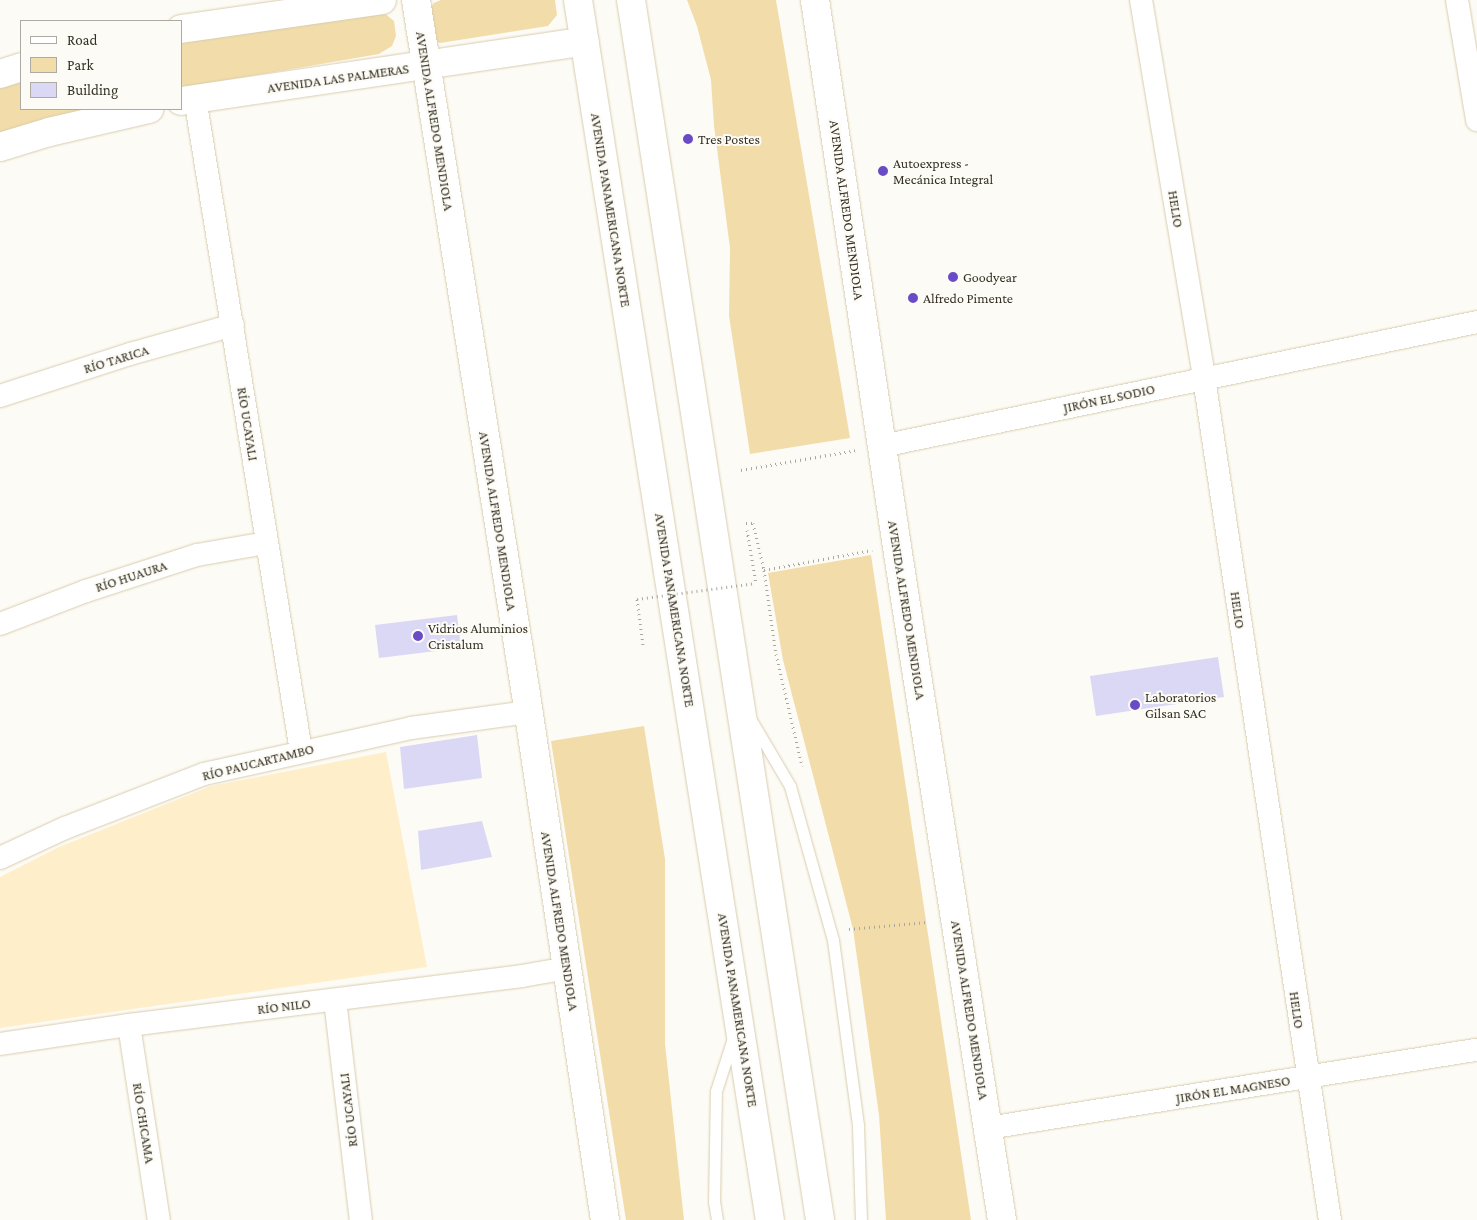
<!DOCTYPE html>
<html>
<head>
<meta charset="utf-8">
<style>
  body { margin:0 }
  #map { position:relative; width:1477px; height:1220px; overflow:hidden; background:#fdfbf5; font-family:"Crimson Pro",serif }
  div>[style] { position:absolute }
  .built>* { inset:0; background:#feefca }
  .green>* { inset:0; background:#f2ddaa }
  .building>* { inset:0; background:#dbd8f6 }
  .path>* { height:3px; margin-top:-1.5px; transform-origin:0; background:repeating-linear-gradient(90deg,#aaa79e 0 1px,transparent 0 5px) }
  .roads { filter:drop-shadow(0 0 1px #d8ccaf) drop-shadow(0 0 1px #d8ccaf) }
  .lane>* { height:11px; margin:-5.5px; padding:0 5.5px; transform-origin:5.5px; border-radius:5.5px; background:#fff }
  .street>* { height:22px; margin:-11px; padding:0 11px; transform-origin:11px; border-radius:11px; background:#fff }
  .secondary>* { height:28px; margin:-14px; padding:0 14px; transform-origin:14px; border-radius:14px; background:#fff }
  .highway>* { height:28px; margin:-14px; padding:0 14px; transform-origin:14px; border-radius:14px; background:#fff }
  .path-bridge>* { height:3px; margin-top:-1.5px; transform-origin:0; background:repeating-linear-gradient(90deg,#aaa79e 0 1px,transparent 0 5px) }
  .dots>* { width:14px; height:14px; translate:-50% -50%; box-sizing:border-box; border:2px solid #fdfbf5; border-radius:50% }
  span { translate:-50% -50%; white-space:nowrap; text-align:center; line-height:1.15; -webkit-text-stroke:4px #fdfbf5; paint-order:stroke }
  .street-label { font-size:14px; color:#343024 }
  .poi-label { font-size:14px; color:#343024 }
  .left { translate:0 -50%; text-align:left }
  .legend { position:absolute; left:20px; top:20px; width:162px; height:90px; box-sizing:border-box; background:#fdfbf5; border:1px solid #adaaa1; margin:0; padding:6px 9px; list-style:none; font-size:15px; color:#343024 }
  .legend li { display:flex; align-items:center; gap:10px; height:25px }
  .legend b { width:25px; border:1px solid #adaaa1 }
</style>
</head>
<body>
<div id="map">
  <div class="built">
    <i style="clip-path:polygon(386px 752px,427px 967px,0 1028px,0 877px,59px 847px,211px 786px)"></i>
  </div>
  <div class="green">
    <i style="clip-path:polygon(441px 0,555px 0,557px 15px,548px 26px,440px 43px,427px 38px,425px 15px,434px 3px)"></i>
    <i style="clip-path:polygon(687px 0,776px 0,850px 438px,750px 454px,729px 316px,730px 248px,714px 126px,711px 80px,697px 26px)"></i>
    <i style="clip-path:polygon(383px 12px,394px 21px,396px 36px,392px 46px,379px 54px,181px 88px,181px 40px)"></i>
    <i style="clip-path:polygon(21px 81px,21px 109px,95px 109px,0 134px,0 87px)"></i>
    <i style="clip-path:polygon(871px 555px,971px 1220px,886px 1220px,879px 1115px,853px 929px,783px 660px,768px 573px)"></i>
    <i style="clip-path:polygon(644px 726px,665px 859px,665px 1044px,684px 1220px,626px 1220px,551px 741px)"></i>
  </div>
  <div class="building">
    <i style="clip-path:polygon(457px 615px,461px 648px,379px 658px,375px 625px)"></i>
    <i style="clip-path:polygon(1218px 657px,1224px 697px,1096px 716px,1090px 676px)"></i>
    <i style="clip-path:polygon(477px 735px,482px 778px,404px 789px,400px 747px)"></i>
    <i style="clip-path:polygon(482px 821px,492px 857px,421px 870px,418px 831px)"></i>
  </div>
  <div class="path">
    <i style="left:741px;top:470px;width:118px;rotate:-9.8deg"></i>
    <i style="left:746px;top:523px;width:7px"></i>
    <i style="left:753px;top:523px;width:48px;rotate:76.8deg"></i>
    <i style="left:764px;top:570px;width:85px;rotate:81.9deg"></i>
    <i style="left:776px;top:654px;width:115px;rotate:76.9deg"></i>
    <i style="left:747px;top:530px;width:54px;rotate:80.4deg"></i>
    <i style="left:764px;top:570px;width:110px;rotate:-10.5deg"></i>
    <i style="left:637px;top:599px;width:46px;rotate:82.6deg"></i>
    <i style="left:849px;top:929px;width:79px;rotate:-5.1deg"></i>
  </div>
  <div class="roads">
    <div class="lane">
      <i style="left:751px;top:720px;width:77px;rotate:59.4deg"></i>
      <i style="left:790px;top:786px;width:160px;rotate:74.4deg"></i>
      <i style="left:833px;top:940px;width:188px;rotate:82.3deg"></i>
      <i style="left:858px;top:1126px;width:94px;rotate:88.2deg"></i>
      <i style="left:717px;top:1220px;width:18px;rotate:-99deg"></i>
      <i style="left:714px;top:1202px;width:111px;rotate:-89deg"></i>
      <i style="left:716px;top:1091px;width:59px;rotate:-72.2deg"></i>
    </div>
    <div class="street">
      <i style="left:1141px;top:0;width:383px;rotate:80.5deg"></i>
      <i style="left:1204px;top:378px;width:851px;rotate:81.49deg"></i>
      <i style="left:1457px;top:0;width:122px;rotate:80.5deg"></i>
      <i style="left:195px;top:98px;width:662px;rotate:80.78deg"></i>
      <i style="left:0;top:396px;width:137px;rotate:-17.9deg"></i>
      <i style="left:130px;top:354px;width:107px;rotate:-15.7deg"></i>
      <i style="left:882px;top:446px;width:608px;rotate:-11.77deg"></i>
      <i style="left:0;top:624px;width:92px;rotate:-21deg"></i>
      <i style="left:86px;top:591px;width:117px;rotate:-18deg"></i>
      <i style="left:197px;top:555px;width:70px;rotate:-9.9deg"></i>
      <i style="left:0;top:858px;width:72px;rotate:-24.8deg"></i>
      <i style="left:65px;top:828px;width:149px;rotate:-21.2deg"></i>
      <i style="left:204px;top:774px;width:212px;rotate:-12.5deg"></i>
      <i style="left:411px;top:728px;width:118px;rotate:-7.8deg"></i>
      <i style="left:335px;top:1000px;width:222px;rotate:83.3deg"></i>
      <i style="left:129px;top:1025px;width:197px;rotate:81.3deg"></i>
      <i style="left:0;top:1044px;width:130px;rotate:-8.4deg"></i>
      <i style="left:129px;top:1025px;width:396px;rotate:-7.1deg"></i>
      <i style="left:522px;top:976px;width:47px;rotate:-9.9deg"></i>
      <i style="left:988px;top:1128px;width:495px;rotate:-9.1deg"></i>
    </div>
    <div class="secondary">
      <i style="left:416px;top:0;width:697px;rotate:81deg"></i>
      <i style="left:525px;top:688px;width:538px;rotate:81.45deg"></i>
      <i style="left:815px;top:0;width:553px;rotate:81.47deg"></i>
      <i style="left:897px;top:547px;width:681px;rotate:81.13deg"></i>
      <i style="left:181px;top:29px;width:203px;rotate:-8.2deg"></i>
      <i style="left:0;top:74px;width:22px;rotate:-18deg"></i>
      <i style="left:181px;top:101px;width:408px;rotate:-8.4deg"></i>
      <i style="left:0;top:147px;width:51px;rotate:-17deg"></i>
      <i style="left:49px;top:132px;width:103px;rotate:-13deg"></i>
    </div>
    <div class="highway">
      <i style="left:578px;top:0;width:1235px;rotate:81.06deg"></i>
      <i style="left:631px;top:0;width:1235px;rotate:81.19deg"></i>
    </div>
  </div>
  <div class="path-bridge">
    <i style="left:637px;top:599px;width:120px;rotate:-7.7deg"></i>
  </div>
  <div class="dots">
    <i style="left:688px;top:139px;background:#694cc5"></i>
    <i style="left:883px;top:171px;background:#694cc5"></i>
    <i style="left:953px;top:277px;background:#694cc5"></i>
    <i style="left:913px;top:298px;background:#694cc5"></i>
    <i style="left:418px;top:636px;background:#694cc5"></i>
    <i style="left:1135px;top:705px;background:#694cc5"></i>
  </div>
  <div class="street-label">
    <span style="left:338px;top:78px;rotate:-8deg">AVENIDA LAS PALMERAS</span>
    <span style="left:435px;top:121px;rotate:81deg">AVENIDA ALFREDO MENDIOLA</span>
    <span style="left:1176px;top:209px;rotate:81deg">HELIO</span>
    <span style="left:611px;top:210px;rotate:81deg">AVENIDA PANAMERICANA NORTE</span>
    <span style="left:847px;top:210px;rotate:82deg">AVENIDA ALFREDO MENDIOLA</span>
    <span style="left:116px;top:359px;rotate:-17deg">RÍO TARICA</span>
    <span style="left:1109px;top:398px;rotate:-12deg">JIRÓN EL SODIO</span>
    <span style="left:248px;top:424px;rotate:81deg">RÍO UCAYALI</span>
    <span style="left:498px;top:521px;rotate:81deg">AVENIDA ALFREDO MENDIOLA</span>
    <span style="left:131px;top:576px;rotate:-18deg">RÍO HUAURA</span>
    <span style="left:675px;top:610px;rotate:81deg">AVENIDA PANAMERICANA NORTE</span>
    <span style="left:907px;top:610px;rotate:81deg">AVENIDA ALFREDO MENDIOLA</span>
    <span style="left:1238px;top:610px;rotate:82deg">HELIO</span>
    <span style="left:258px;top:762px;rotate:-14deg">RÍO PAUCARTAMBO</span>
    <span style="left:560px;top:921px;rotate:81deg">AVENIDA ALFREDO MENDIOLA</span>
    <span style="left:284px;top:1006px;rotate:-7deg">RÍO NILO</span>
    <span style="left:738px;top:1010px;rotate:81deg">AVENIDA PANAMERICANA NORTE</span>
    <span style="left:970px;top:1010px;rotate:81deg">AVENIDA ALFREDO MENDIOLA</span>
    <span style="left:1297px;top:1010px;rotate:82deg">HELIO</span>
    <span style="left:1233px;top:1089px;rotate:-9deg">JIRÓN EL MAGNESO</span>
    <span style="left:348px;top:1110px;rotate:-97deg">RÍO UCAYALI</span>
    <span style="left:144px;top:1123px;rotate:81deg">RÍO CHICAMA</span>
  </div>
  <div class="poi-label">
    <span class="left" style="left:698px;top:139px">Tres Postes</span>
    <span class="left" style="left:893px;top:171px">Autoexpress -<br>Mecánica Integral</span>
    <span class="left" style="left:963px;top:277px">Goodyear</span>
    <span class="left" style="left:923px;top:298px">Alfredo Pimente</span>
    <span class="left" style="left:428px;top:636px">Vidrios Aluminios<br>Cristalum</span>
    <span class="left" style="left:1145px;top:705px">Laboratorios<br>Gilsan SAC</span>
  </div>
  <ul class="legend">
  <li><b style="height:6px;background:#fff"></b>Road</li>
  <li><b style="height:14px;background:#f2ddaa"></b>Park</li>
  <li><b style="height:14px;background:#dbd8f6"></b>Building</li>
  </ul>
</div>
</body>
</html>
